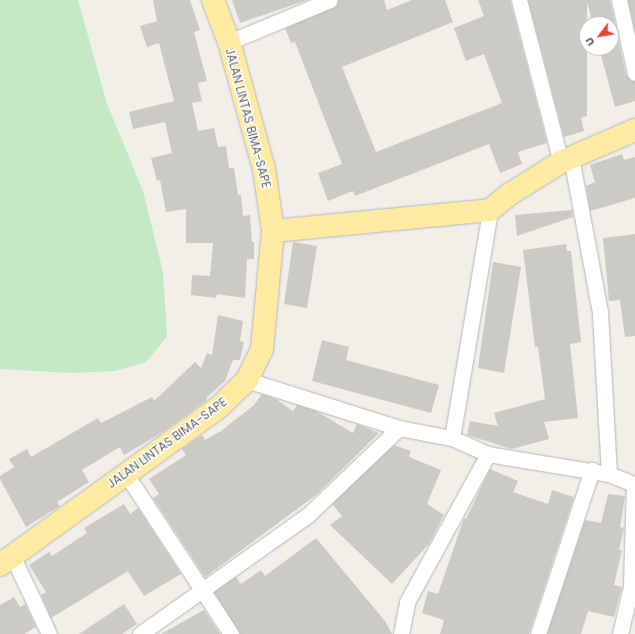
<!DOCTYPE html>
<html>
<head>
<meta charset="utf-8">
<style>
  body { margin:0 }
  #map { position:relative; width:635px; height:634px; overflow:hidden; background:#f1efe8; font-family:Poppins,sans-serif }
  div>[style] { position:absolute }
  .green>* { inset:0; background:#c5e8c5 }
  .building>* { inset:0; background:#cccac5 }
  .roads { filter:drop-shadow(0 0 1px #b5b8bc) drop-shadow(0 0 1px #b5b8bc) }
  .minor>* { height:15px; margin:-7.5px; padding:0 7.5px; transform-origin:7.5px; border-radius:7.5px; background:#fff }
  .trunk>* { height:22px; margin:-11px; padding:0 11px; transform-origin:11px; border-radius:11px; background:#feeaa1 }
  span { translate:-50% -50%; white-space:nowrap; text-align:center; line-height:1.15; -webkit-text-stroke:3px #fff; paint-order:stroke }
  .street-label { font-size:12px; color:#5f6368 }
  .north { position:absolute; left:579px; top:16px; width:40px; height:40px; box-sizing:border-box; background:#fff; border:1px solid #bfc1c3; border-radius:50%; rotate:239deg; font-size:11px; font-weight:700; line-height:16px; text-align:center; color:#5f6368 }
  .north::after { content:''; display:block; margin:auto; width:14px; height:18px; background:#ea4335; clip-path:polygon(50% 0,100% 100%,50% 72%,0 100%) }
</style>
</head>
<body>
<div id="map">
  <div class="green">
    <i style="clip-path:polygon(0 0,78px 0,107px 104px,143px 191px,163px 272px,167px 337px,146px 362px,115px 371px,72px 373px,0 369px)"></i>
  </div>
  <div class="building">
    <i style="clip-path:polygon(153px 0,190px 0,200px 30px,194px 32px,207px 81px,198px 83px,202px 101px,192px 103px,198px 131px,214px 128px,218px 147px,226px 146px,229px 168px,234px 168px,238px 195px,241px 195px,243px 216px,250px 215px,252px 242px,254px 242px,254px 259px,247px 259px,245px 298px,217px 294px,216px 298px,191px 295px,192px 275px,210px 276px,213px 243px,186px 243px,186px 209px,166px 212px,160px 180px,157px 181px,151px 158px,172px 153px,165px 122px,133px 129px,129px 112px,174px 101px,159px 43px,147px 47px,140px 26px,157px 21px)"></i>
    <i style="clip-path:polygon(232px 0,307px 0,240px 23px)"></i>
    <i style="clip-path:polygon(339px 0,384px 0,387px 10px,412px 0,445px 0,453px 22px,342px 67px,376px 152px,502px 103px,484px 54px,466px 61px,454px 28px,484px 16px,478px 0,510px 0,547px 143px,518px 152px,522px 164px,500px 173px,489px 144px,355px 196px,353px 191px,328px 201px,318px 173px,342px 164px,295px 42px,291px 43px,285px 28px,333px 8px)"></i>
    <i style="clip-path:polygon(528px 0,610px 0,626px 75px,635px 82px,635px 101px,615px 107px,599px 48px,611px 48px,611px 24px,593px 24px,587px 2px,587px 116px,581px 118px,584px 131px,564px 137px)"></i>
    <i style="clip-path:polygon(628px 0,635px 0,635px 31px)"></i>
    <i style="clip-path:polygon(622px 154px,624px 160px,635px 157px,635px 198px,590px 211px,586px 186px,595px 182px,590px 165px)"></i>
    <i style="clip-path:polygon(572px 210px,573px 217px,517px 236px,515px 215px)"></i>
    <i style="clip-path:polygon(635px 234px,635px 336px,625px 337px,620px 300px,609px 301px,603px 238px)"></i>
    <i style="clip-path:polygon(293px 242px,317px 246px,307px 308px,284px 304px)"></i>
    <i style="clip-path:polygon(566px 244px,567px 251px,571px 251px,581px 342px,570px 344px,578px 418px,544px 422px,549px 439px,512px 449px,467px 435px,470px 421px,498px 426px,494px 413px,545px 399px,538px 347px,535px 347px,523px 250px)"></i>
    <i style="clip-path:polygon(493px 262px,521px 267px,504px 373px,478px 368px)"></i>
    <i style="clip-path:polygon(218px 315px,243px 321px,240px 341px,244px 342px,240px 360px,233px 360px,225px 381px,206px 398px,207px 400px,163px 432px,124px 455px,120px 447px,82px 470px,89px 482px,57px 502px,60px 506px,26px 527px,0 479px,0 476px,14px 467px,9px 459px,27px 449px,31px 457px,98px 418px,101px 423px,152px 397px,154px 401px,195px 362px,201px 368px,207px 353px,212px 355px)"></i>
    <i style="clip-path:polygon(322px 340px,349px 347px,346px 360px,439px 385px,431px 413px,312px 381px)"></i>
    <i style="clip-path:polygon(262px 394px,276px 399px,293px 411px,297px 405px,316px 411px,353px 433px,357px 424px,379px 433px,316px 495px,205px 577px,153px 498px,159px 494px,149px 479px,186px 455px,182px 449px,202px 435px,205px 440px,221px 431px,254px 405px)"></i>
    <i style="clip-path:polygon(394px 445px,411px 451px,409px 457px,441px 470px,427px 504px,444px 515px,429px 544px,392px 584px,330px 525px,342px 516px,332px 504px)"></i>
    <i style="clip-path:polygon(490px 469px,518px 481px,513px 492px,548px 504px,552px 490px,574px 497px,529px 634px,440px 634px,444px 620px,422px 613px,428px 591px,438px 594px,464px 518px,466px 519px)"></i>
    <i style="clip-path:polygon(608px 494px,625px 496px,620px 527px,624px 528px,619px 550px,622px 550px,614px 585px,622px 587px,614px 617px,588px 611px,581px 634px,547px 634px,585px 520px,601px 523px)"></i>
    <i style="clip-path:polygon(124px 504px,130px 514px,138px 508px,181px 574px,144px 596px,128px 571px,51px 618px,41px 595px,46px 592px,29px 565px,49px 552px,52px 556px,87px 533px,84px 528px)"></i>
    <i style="clip-path:polygon(316px 538px,385px 621px,392px 634px,240px 634px,214px 592px,236px 577px,241px 584px,261px 570px,265px 576px)"></i>
    <i style="clip-path:polygon(14px 597px,20px 607px,25px 604px,36px 627px,24px 634px,0 634px,0 605px)"></i>
    <i style="clip-path:polygon(124px 604px,137px 624px,122px 634px,79px 634px)"></i>
    <i style="clip-path:polygon(204px 610px,220px 634px,161px 634px)"></i>
  </div>
  <div class="roads">
    <div class="minor">
      <i style="left:519px;top:0;width:167px;rotate:75.5deg"></i>
      <i style="left:619px;top:0;width:75px;rotate:77.6deg"></i>
      <i style="left:229px;top:42px;width:109px;rotate:-22.6deg"></i>
      <i style="left:247px;top:380px;width:159px;rotate:17.5deg"></i>
      <i style="left:399px;top:428px;width:54px;rotate:10.7deg"></i>
      <i style="left:452px;top:438px;width:39px;rotate:24deg"></i>
      <i style="left:488px;top:454px;width:123px;rotate:9.4deg"></i>
      <i style="left:609px;top:474px;width:162px;rotate:-93.2deg"></i>
      <i style="left:600px;top:312px;width:158px;rotate:-100.6deg"></i>
      <i style="left:452px;top:438px;width:231px;rotate:-80.5deg"></i>
      <i style="left:126px;top:474px;width:191px;rotate:56.7deg"></i>
      <i style="left:609px;top:474px;width:27px;rotate:22deg"></i>
      <i style="left:634px;top:484px;width:103px;rotate:91.7deg"></i>
      <i style="left:631px;top:587px;width:48px;rotate:103.2deg"></i>
      <i style="left:12px;top:555px;width:87px;rotate:64.9deg"></i>
      <i style="left:140px;top:634px;width:206px;rotate:-35.3deg"></i>
      <i style="left:308px;top:515px;width:126px;rotate:-43.7deg"></i>
      <i style="left:401px;top:634px;width:33px;rotate:-79deg"></i>
      <i style="left:407px;top:602px;width:169px;rotate:-61.3deg"></i>
      <i style="left:538px;top:634px;width:173px;rotate:-71.8deg"></i>
    </div>
    <div class="trunk">
      <i style="left:273px;top:231px;width:218px;rotate:-5.5deg"></i>
      <i style="left:490px;top:210px;width:26px;rotate:-39deg"></i>
      <i style="left:510px;top:194px;width:60px;rotate:-32.1deg"></i>
      <i style="left:561px;top:162px;width:81px;rotate:-23.4deg"></i>
      <i style="left:0;top:565px;width:270px;rotate:-35.8deg"></i>
      <i style="left:219px;top:407px;width:39px;rotate:-44deg"></i>
      <i style="left:247px;top:380px;width:34px;rotate:-64deg"></i>
      <i style="left:262px;top:349px;width:119px;rotate:-84.7deg"></i>
      <i style="left:273px;top:231px;width:63px;rotate:-98.3deg"></i>
      <i style="left:264px;top:169px;width:132px;rotate:-105.4deg"></i>
      <i style="left:229px;top:42px;width:45px;rotate:-110.9deg"></i>
    </div>
  </div>
  <div class="street-label">
    <span style="left:248px;top:118px;rotate:75deg">JALAN LINTAS BIMA-SAPE</span>
    <span style="left:167px;top:443px;rotate:-36deg">JALAN LINTAS BIMA-SAPE</span>
  </div>
  <div class="north">U</div>
</div>
</body>
</html>
